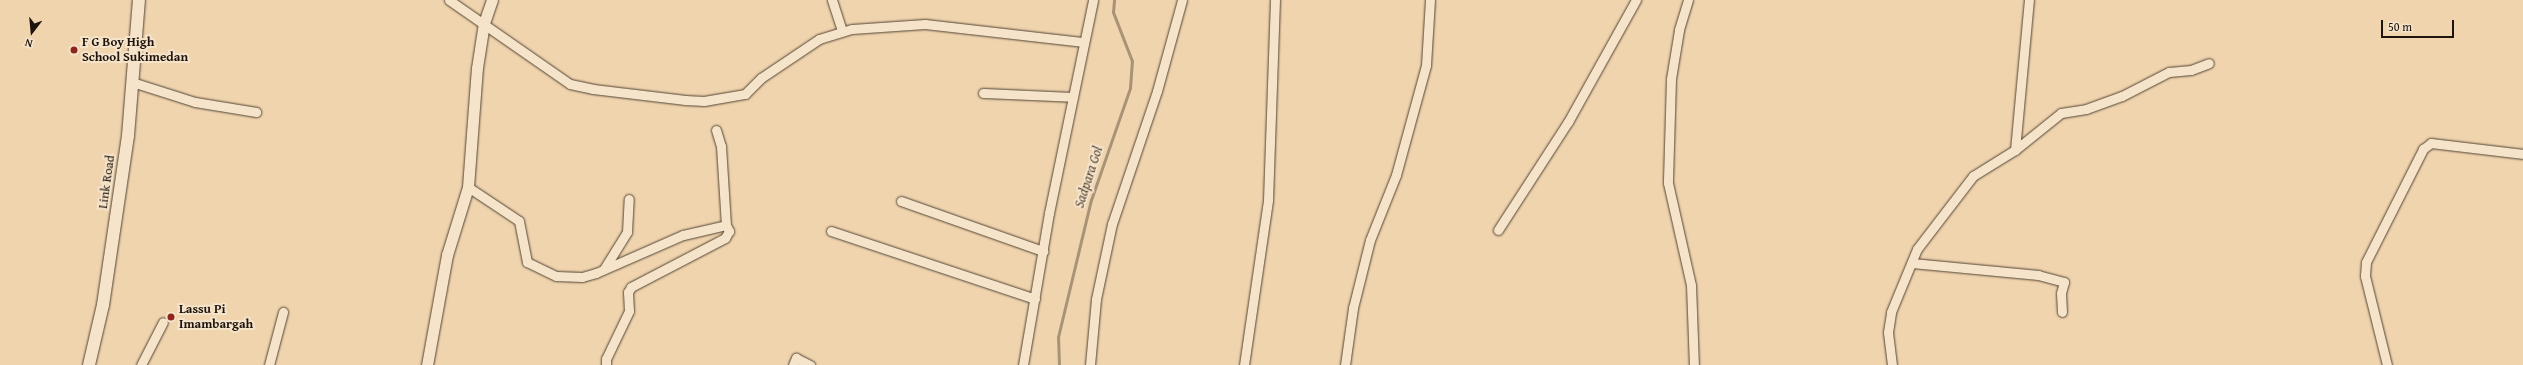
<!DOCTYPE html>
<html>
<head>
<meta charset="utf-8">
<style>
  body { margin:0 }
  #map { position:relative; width:2523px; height:365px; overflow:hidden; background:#f0d4ae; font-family:"Gentium Book Plus",serif }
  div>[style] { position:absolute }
  .stream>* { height:3px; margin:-1.5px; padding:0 1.5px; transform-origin:1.5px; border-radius:1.5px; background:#a99377 }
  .roads { filter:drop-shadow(0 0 1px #524434) drop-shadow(0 0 1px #524434) }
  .minor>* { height:9px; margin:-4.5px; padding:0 4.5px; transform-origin:4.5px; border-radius:4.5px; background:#f5e3ca }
  .tertiary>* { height:11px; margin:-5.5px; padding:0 5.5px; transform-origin:5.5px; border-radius:5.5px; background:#f5e3ca }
  .secondary>* { height:12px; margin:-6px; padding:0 6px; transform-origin:6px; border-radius:6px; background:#f5e3ca }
  .dots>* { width:11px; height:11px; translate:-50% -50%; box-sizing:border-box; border:2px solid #f5e3ca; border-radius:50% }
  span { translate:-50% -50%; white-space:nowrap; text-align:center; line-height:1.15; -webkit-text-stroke:4px #f5e3ca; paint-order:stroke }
  .poi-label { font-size:13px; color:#1e140c; font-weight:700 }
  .left { translate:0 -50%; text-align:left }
  .street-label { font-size:13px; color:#1e140c }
  .water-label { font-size:14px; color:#564737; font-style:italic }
  .north { position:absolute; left:12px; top:12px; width:40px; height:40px; -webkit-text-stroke:3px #f5e3ca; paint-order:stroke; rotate:196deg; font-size:11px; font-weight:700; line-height:16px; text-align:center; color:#1e140c }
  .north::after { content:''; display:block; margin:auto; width:14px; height:18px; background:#1e140c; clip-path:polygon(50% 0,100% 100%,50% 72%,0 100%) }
  .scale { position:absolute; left:2381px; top:20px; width:73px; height:18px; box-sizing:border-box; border:2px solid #1e140c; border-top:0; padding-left:5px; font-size:12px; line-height:14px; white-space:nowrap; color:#1e140c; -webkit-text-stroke:3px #f5e3ca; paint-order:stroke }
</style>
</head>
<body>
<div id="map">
  <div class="stream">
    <i style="left:1059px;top:365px;width:28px;rotate:-92deg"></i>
    <i style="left:1058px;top:337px;width:141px;rotate:-76.5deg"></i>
    <i style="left:1091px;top:200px;width:119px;rotate:-70.8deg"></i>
    <i style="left:1130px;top:88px;width:27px;rotate:-86deg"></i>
    <i style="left:1132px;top:61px;width:53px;rotate:-111.2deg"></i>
    <i style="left:1113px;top:12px;width:12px;rotate:-85deg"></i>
  </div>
  <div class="roads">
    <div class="minor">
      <i style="left:449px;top:0;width:147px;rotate:34.8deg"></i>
      <i style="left:570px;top:84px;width:24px;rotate:12deg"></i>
      <i style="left:593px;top:89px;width:93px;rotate:6.8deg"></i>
      <i style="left:685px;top:100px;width:19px;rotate:3deg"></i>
      <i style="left:704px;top:101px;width:42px;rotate:-9.7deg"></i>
      <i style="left:745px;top:94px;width:23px;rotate:-45deg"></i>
      <i style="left:761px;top:78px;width:70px;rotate:-33.9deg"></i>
      <i style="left:819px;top:39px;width:34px;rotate:-17deg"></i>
      <i style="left:852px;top:29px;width:73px;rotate:-3.9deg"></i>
      <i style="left:925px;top:24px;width:160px;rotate:6.5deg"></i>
      <i style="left:832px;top:0;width:33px;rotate:72deg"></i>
      <i style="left:1688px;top:0;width:31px;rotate:107deg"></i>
      <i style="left:1679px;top:30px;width:50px;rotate:99.3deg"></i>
      <i style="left:1671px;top:79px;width:104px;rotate:91.7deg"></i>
      <i style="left:1668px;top:183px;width:105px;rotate:77.3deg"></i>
      <i style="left:1691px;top:285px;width:80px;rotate:87.9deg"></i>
      <i style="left:132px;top:82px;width:66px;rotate:17.6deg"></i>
      <i style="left:195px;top:102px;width:62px;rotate:9.3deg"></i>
      <i style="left:983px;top:93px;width:90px;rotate:2.5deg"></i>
      <i style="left:716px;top:130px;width:17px;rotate:73deg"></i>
      <i style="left:721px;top:146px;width:79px;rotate:86.4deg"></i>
      <i style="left:2015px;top:150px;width:151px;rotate:-84.7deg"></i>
      <i style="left:468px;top:187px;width:61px;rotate:33.7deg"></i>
      <i style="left:519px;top:221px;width:42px;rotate:79deg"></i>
      <i style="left:527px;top:262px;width:32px;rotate:26deg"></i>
      <i style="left:556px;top:276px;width:26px;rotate:2deg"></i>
      <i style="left:582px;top:277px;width:15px;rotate:-16deg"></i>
      <i style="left:596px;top:273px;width:95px;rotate:-23.6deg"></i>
      <i style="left:683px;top:235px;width:44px;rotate:-13.1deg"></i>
      <i style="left:726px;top:225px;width:7px;rotate:63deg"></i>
      <i style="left:729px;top:231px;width:8px;rotate:120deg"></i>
      <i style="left:725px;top:238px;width:106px;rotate:152.5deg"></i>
      <i style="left:631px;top:287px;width:6px;rotate:121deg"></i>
      <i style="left:628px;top:292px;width:19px;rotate:87deg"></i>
      <i style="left:629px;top:311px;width:53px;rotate:115.6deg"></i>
      <i style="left:606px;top:359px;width:6px;rotate:90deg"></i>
      <i style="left:901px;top:201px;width:151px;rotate:19.4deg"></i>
      <i style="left:1498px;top:230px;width:129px;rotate:-57.1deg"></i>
      <i style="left:1568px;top:122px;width:140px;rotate:-60.9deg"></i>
      <i style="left:831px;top:231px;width:215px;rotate:18.4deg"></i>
      <i style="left:1912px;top:263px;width:127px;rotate:5.4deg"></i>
      <i style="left:2038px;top:275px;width:27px;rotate:15deg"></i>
      <i style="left:2064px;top:282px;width:11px;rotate:105deg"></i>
      <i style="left:2061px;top:293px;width:19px;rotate:87deg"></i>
      <i style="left:604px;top:269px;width:44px;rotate:-58.1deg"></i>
      <i style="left:627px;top:232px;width:33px;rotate:-87deg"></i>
      <i style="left:141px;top:365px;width:48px;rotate:-62.9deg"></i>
      <i style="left:269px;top:365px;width:55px;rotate:-75.2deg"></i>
      <i style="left:793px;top:365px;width:8px;rotate:-67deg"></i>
      <i style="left:796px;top:358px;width:16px;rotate:27deg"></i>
      <i style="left:1023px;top:365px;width:154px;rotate:-80.3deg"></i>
      <i style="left:1049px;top:213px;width:217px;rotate:-78.3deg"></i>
      <i style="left:1090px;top:365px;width:66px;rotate:-84.8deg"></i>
      <i style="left:1096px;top:299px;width:77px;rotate:-78deg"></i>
      <i style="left:1112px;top:224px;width:140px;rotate:-71.3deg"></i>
      <i style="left:1157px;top:91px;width:94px;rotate:-74.6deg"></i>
      <i style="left:1244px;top:365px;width:167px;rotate:-81.7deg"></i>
      <i style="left:1268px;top:200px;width:200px;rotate:-88deg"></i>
      <i style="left:1345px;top:365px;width:58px;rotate:-82deg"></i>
      <i style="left:1353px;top:308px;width:70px;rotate:-76deg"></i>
      <i style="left:1370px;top:240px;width:70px;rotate:-68.2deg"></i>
      <i style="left:1396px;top:175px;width:114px;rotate:-74.7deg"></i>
      <i style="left:1426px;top:65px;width:65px;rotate:-86.5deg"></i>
      <i style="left:1892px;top:365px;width:33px;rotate:-97deg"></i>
      <i style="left:1888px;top:332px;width:20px;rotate:-81deg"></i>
      <i style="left:1891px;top:312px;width:68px;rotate:-67.6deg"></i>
      <i style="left:1917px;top:249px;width:92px;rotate:-52.5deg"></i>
      <i style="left:1973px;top:176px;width:49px;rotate:-31.8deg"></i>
      <i style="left:2015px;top:150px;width:59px;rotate:-38.8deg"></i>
      <i style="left:2061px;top:113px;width:25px;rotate:-9deg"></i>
      <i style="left:2086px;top:109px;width:38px;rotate:-20deg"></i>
      <i style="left:2122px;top:96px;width:53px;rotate:-27.1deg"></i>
      <i style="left:2169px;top:72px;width:22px;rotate:-5deg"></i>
      <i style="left:2191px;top:70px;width:19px;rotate:-21deg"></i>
      <i style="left:2387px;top:365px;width:92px;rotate:-103.9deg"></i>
      <i style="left:2365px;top:276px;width:14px;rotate:-86deg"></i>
      <i style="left:2366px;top:262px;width:127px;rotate:-63.2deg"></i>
      <i style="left:2423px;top:149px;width:10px;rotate:-37deg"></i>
      <i style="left:2431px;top:143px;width:93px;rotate:6.8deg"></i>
    </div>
    <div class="tertiary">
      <i style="left:427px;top:365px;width:112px;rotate:-79.7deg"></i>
      <i style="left:447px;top:255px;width:71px;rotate:-72.8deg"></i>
      <i style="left:468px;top:187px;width:119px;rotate:-85.7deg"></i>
      <i style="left:477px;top:68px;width:46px;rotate:-81.2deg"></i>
      <i style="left:484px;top:23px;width:24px;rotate:-71deg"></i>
    </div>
    <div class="secondary">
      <i style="left:89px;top:365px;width:62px;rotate:-76.9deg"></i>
      <i style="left:103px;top:305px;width:171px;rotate:-81.6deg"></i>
      <i style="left:128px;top:136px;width:136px;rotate:-85.4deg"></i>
    </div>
  </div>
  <div class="dots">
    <i style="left:74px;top:50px;background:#8f2418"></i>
    <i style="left:171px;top:317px;background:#8f2418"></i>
  </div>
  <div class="poi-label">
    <span class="left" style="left:82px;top:50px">F G Boy High<br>School Sukimedan</span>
    <span class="left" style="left:179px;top:317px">Lassu Pi<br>Imambargah</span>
  </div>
  <div class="street-label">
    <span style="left:107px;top:182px;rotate:-82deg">Link Road</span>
  </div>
  <div class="water-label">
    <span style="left:1088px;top:177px;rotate:-72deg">Sadpara Gol</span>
  </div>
  <div class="north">N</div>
  <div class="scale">50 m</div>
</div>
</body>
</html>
